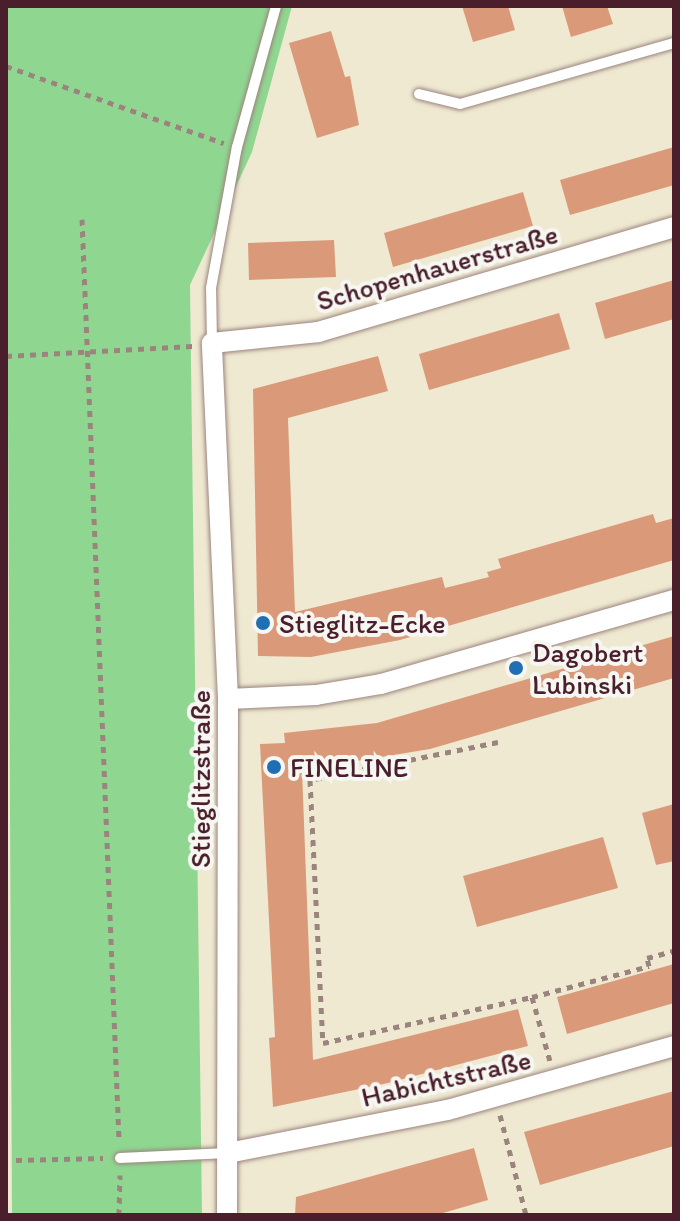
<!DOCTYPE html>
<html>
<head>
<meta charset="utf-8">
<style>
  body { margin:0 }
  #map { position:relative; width:680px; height:1221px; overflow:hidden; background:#efe9d2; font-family:Itim,sans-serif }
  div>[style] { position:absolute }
  .green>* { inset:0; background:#8fd791 }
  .building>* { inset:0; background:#da9a79 }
  .path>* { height:5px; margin-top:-2.5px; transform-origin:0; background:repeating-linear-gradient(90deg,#9c847e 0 6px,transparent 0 12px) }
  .roads { filter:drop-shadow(0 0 2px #9c847e) drop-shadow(0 0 2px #9c847e) }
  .lane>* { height:10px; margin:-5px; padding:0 5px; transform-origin:5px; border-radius:5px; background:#fff }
  .street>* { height:20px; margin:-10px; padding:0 10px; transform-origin:10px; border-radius:10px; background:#fff }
  .dots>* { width:22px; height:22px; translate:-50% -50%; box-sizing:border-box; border:4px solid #f6f6f2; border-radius:50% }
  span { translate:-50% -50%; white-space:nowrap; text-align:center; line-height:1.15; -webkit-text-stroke:8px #f6f6f2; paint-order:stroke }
  .street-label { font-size:28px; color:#4a1f2b }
  .poi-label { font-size:28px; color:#4a1f2b }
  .left { translate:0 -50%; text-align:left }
  .frame { position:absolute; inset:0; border:8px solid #4a1f2b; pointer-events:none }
</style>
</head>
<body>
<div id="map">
  <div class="green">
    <i style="clip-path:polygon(6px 6px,292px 6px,252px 152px,190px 285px,202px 1215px,12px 1215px)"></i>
  </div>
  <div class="building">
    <i style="clip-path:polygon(462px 6px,508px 6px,515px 30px,473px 42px)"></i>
    <i style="clip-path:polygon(562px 6px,607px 6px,613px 24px,571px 37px)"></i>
    <i style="clip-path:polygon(331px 31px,345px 77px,350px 76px,359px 125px,317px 138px,289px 43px)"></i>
    <i style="clip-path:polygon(674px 147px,674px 185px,570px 215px,560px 180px)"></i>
    <i style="clip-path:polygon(523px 192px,533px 226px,393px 267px,384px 233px)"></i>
    <i style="clip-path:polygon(334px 240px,336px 277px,249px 280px,248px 243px)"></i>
    <i style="clip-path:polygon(674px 280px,674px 319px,605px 339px,595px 303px)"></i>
    <i style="clip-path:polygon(559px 313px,570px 349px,429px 390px,419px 354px)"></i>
    <i style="clip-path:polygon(378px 356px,388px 391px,288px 418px,295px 612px,442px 577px,445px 588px,489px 577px,487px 572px,501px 568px,498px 559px,653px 514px,656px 523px,674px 518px,674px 560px,400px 640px,311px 657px,258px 656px,253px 389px)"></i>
    <i style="clip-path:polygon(674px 636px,674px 678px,430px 749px,302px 770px,313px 1060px,518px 1009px,528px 1046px,388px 1083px,273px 1107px,269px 1038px,275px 1037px,260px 744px,285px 743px,284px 733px,377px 723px)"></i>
    <i style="clip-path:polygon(674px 804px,674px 861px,656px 865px,642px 813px)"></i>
    <i style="clip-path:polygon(603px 837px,618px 888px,477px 927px,463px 876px)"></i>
    <i style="clip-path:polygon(674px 964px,674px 1003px,567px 1034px,557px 997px)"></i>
    <i style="clip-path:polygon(674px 1091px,674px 1146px,540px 1185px,524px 1132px)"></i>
    <i style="clip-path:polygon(474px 1148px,488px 1200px,436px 1215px,295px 1215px,296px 1197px)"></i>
  </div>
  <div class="path">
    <i style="left:6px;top:66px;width:231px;rotate:19.5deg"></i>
    <i style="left:82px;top:219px;width:923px;rotate:87.7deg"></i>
    <i style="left:6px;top:356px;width:187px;rotate:-3.1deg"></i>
    <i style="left:498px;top:742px;width:192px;rotate:168.6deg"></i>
    <i style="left:310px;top:780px;width:263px;rotate:87.2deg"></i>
    <i style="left:323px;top:1043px;width:214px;rotate:-12.4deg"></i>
    <i style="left:532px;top:997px;width:121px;rotate:-14.8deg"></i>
    <i style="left:649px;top:966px;width:8px;rotate:-104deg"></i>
    <i style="left:647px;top:958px;width:28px;rotate:-15deg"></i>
    <i style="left:532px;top:997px;width:66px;rotate:74.3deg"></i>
    <i style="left:500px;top:1115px;width:103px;rotate:75.4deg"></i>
    <i style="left:16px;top:1160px;width:87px;rotate:-1.3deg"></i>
    <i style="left:119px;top:1215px;width:40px;rotate:-88.6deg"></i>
  </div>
  <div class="roads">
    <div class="lane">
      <i style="left:419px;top:94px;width:42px;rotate:13.7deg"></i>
      <i style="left:460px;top:104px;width:223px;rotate:-15.9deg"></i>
      <i style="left:212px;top:343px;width:55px;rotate:-91deg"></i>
      <i style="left:211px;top:288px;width:143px;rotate:-79.6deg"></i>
      <i style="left:237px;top:147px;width:146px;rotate:-74.5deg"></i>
      <i style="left:120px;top:1158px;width:108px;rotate:-2.7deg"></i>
    </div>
    <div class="street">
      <i style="left:228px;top:699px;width:88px;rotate:-2.6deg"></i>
      <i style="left:316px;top:695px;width:66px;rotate:-9.6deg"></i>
      <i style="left:381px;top:684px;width:305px;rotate:-16deg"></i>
      <i style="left:228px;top:1153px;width:224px;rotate:-11.1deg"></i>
      <i style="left:448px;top:1110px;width:235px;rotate:-15.8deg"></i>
      <i style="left:227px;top:1215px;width:516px;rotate:-89.89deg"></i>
      <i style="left:228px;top:699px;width:356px;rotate:-92.6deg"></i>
      <i style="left:212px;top:343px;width:107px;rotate:-5.9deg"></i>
      <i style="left:318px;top:332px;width:371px;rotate:-16.4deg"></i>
    </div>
  </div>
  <div class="dots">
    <i style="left:263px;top:623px;background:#1f6fb2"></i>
    <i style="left:516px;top:668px;background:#1f6fb2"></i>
    <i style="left:274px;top:767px;background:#1f6fb2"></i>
  </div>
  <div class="street-label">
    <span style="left:437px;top:267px;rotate:-16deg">Schopenhauerstraße</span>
    <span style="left:200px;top:779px;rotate:-90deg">Stieglitzstraße</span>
    <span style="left:446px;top:1078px;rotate:-13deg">Habichtstraße</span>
  </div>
  <div class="poi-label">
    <span class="left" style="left:279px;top:623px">Stieglitz-Ecke</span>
    <span class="left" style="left:532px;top:668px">Dagobert<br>Lubinski</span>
    <span class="left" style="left:290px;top:767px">FINELINE</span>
  </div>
  <div class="frame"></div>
</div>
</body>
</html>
